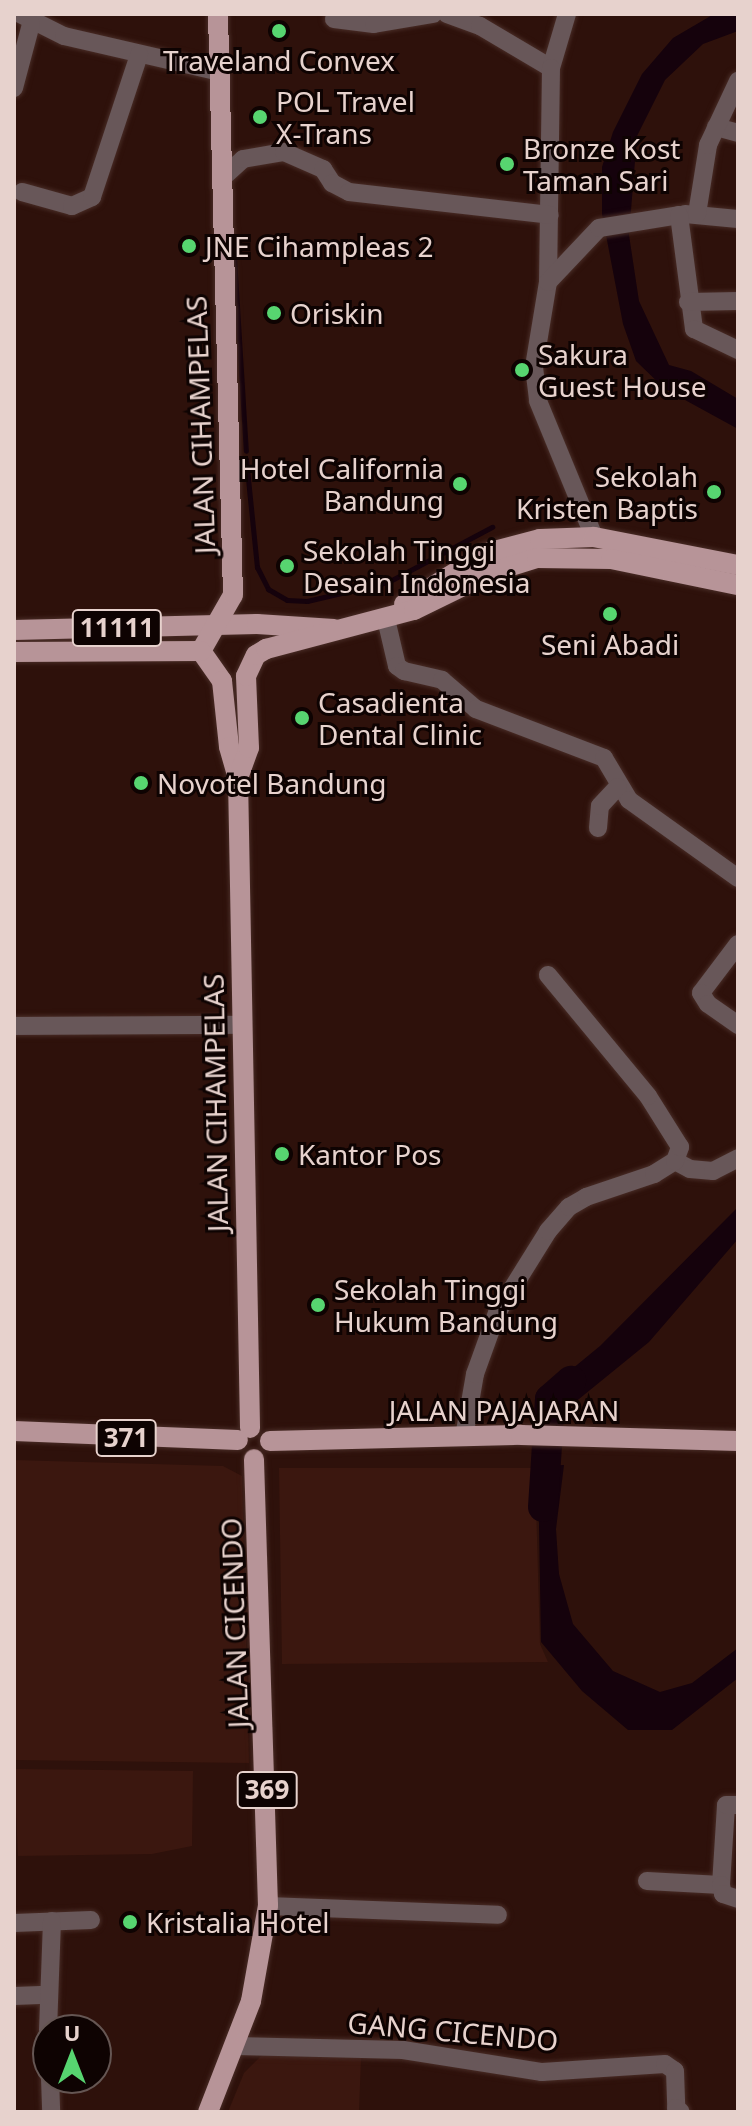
<!DOCTYPE html>
<html>
<head>
<meta charset="utf-8">
<style>
  body { margin:0 }
  #map { position:relative; width:752px; height:2126px; overflow:hidden; background:#2e110b; font-family:"Noto Sans",sans-serif }
  div>[style] { position:absolute }
  .built>* { inset:0; background:#3b170f }
  .water>* { inset:0; background:#15020c }
  .stream>* { height:5px; margin:-2.5px; padding:0 2.5px; transform-origin:2.5px; border-radius:2.5px; background:#15020c }
  .river>* { height:30px; margin:-15px; padding:0 15px; transform-origin:15px; border-radius:15px; background:#15020c }
  .roads { filter:drop-shadow(0 0 2px #482c26) drop-shadow(0 0 2px #482c26) }
  .minor>* { height:18px; margin:-9px; padding:0 9px; transform-origin:9px; border-radius:9px; background:#685759 }
  .major>* { height:20px; margin:-10px; padding:0 10px; transform-origin:10px; border-radius:10px; background:#b79498 }
  .dots>* { width:22px; height:22px; translate:-50% -50%; box-sizing:border-box; border:4px solid #0e0302; border-radius:50% }
  span { translate:-50% -50%; white-space:nowrap; text-align:center; line-height:1.15; -webkit-text-stroke:6px #0e0302; paint-order:stroke }
  .shield-label span { padding:2px 6px; background:#0e0302; border:2px solid; border-radius:6px; -webkit-text-stroke-width:0 }
  .shield-label { font-size:26px; color:#e7d2cd; font-weight:700 }
  .poi-label { font-size:28px; color:#e7d2cd }
  .left { translate:0 -50%; text-align:left }
  .right { translate:-100% -50%; text-align:right }
  .street-label { font-size:28px; color:#e7d2cd }
  .frame { position:absolute; inset:0; border:16px solid #e7d2cd; pointer-events:none }
  .north { position:absolute; left:32px; top:2014px; width:80px; height:80px; box-sizing:border-box; background:#0e0302; border:2px solid #655653; border-radius:50%; rotate:0deg; font-size:22px; font-weight:700; line-height:32px; text-align:center; color:#e7d2cd }
  .north::after { content:''; display:block; margin:auto; width:28px; height:36px; background:#57d570; clip-path:polygon(50% 0,100% 100%,50% 72%,0 100%) }
</style>
</head>
<body>
<div id="map">
  <div class="built">
    <i style="clip-path:polygon(14px 1460px,223px 1466px,242px 1476px,249px 1763px,14px 1760px)"></i>
    <i style="clip-path:polygon(279px 1468px,535px 1468px,540px 1644px,548px 1662px,282px 1664px)"></i>
    <i style="clip-path:polygon(14px 1769px,193px 1771px,192px 1846px,152px 1854px,18px 1856px)"></i>
    <i style="clip-path:polygon(263px 2054px,361px 2058px,359px 2112px,228px 2112px,244px 2073px)"></i>
  </div>
  <div class="water">
    <i style="clip-path:polygon(714px 14px,738px 14px,738px 31px,703px 44px,665px 80px,637px 136px,629px 235px,639px 301px,669px 365px,691px 371px,738px 399px,738px 429px,665px 389px,636px 361px,623px 324px,602px 214px,602px 167px,613px 132px,642px 74px,673px 38px)"></i>
    <i style="clip-path:polygon(738px 1207px,738px 1239px,649px 1342px,563px 1412px,535px 1413px,555px 1383px,600px 1346px)"></i>
    <i style="clip-path:polygon(564px 1465px,556px 1529px,559px 1574px,573px 1624px,613px 1671px,660px 1692px,692px 1683px,738px 1648px,738px 1678px,672px 1730px,628px 1730px,582px 1691px,541px 1642px,538px 1466px)"></i>
  </div>
  <div class="stream">
    <i style="left:234px;top:257px;width:194px;rotate:86.5deg"></i>
    <i style="left:246px;top:459px;width:109px;rotate:84.2deg"></i>
    <i style="left:257px;top:567px;width:25px;rotate:63deg"></i>
    <i style="left:268px;top:589px;width:22px;rotate:30deg"></i>
    <i style="left:287px;top:600px;width:20px;rotate:3deg"></i>
    <i style="left:307px;top:601px;width:83px;rotate:-13.2deg"></i>
    <i style="left:388px;top:582px;width:118px;rotate:-27.9deg"></i>
  </div>
  <div class="river">
    <i style="left:543px;top:1507px;width:108px;rotate:-86.3deg"></i>
    <i style="left:550px;top:1399px;width:28px;rotate:-41deg"></i>
  </div>
  <div class="roads">
    <div class="minor">
      <i style="left:20px;top:14px;width:49px;rotate:26.6deg"></i>
      <i style="left:64px;top:36px;width:160px;rotate:13deg"></i>
      <i style="left:447px;top:14px;width:35px;rotate:20deg"></i>
      <i style="left:480px;top:26px;width:82px;rotate:30.6deg"></i>
      <i style="left:567px;top:14px;width:56px;rotate:106.5deg"></i>
      <i style="left:551px;top:68px;width:214px;rotate:90.8deg"></i>
      <i style="left:548px;top:282px;width:86px;rotate:99.4deg"></i>
      <i style="left:534px;top:367px;width:34px;rotate:83deg"></i>
      <i style="left:538px;top:401px;width:147px;rotate:67.6deg"></i>
      <i style="left:334px;top:19px;width:40px;rotate:7.1deg"></i>
      <i style="left:374px;top:24px;width:60px;rotate:-9.6deg"></i>
      <i style="left:14px;top:88px;width:66px;rotate:-75.1deg"></i>
      <i style="left:716px;top:127px;width:23px;rotate:15deg"></i>
      <i style="left:221px;top:179px;width:30px;rotate:-42deg"></i>
      <i style="left:243px;top:159px;width:42px;rotate:-9.7deg"></i>
      <i style="left:284px;top:152px;width:43px;rotate:23.6deg"></i>
      <i style="left:323px;top:169px;width:17px;rotate:57deg"></i>
      <i style="left:332px;top:183px;width:19px;rotate:28deg"></i>
      <i style="left:349px;top:192px;width:202px;rotate:6.5deg"></i>
      <i style="left:22px;top:192px;width:52px;rotate:15.6deg"></i>
      <i style="left:72px;top:206px;width:22px;rotate:-24deg"></i>
      <i style="left:92px;top:197px;width:150px;rotate:-71.7deg"></i>
      <i style="left:685px;top:214px;width:53px;rotate:5.4deg"></i>
      <i style="left:697px;top:214px;width:70px;rotate:-80.9deg"></i>
      <i style="left:708px;top:145px;width:71px;rotate:-64.9deg"></i>
      <i style="left:548px;top:282px;width:74px;rotate:-46.6deg"></i>
      <i style="left:599px;top:228px;width:81px;rotate:-9.2deg"></i>
      <i style="left:679px;top:215px;width:115px;rotate:82.5deg"></i>
      <i style="left:694px;top:329px;width:49px;rotate:25.5deg"></i>
      <i style="left:688px;top:302px;width:50px;rotate:-1.1deg"></i>
      <i style="left:386px;top:619px;width:48px;rotate:76.8deg"></i>
      <i style="left:397px;top:666px;width:9px;rotate:36deg"></i>
      <i style="left:404px;top:671px;width:39px;rotate:13deg"></i>
      <i style="left:442px;top:680px;width:45px;rotate:40.5deg"></i>
      <i style="left:476px;top:709px;width:137px;rotate:20.9deg"></i>
      <i style="left:604px;top:758px;width:49px;rotate:59.2deg"></i>
      <i style="left:629px;top:800px;width:134px;rotate:35.6deg"></i>
      <i style="left:598px;top:828px;width:22px;rotate:-85deg"></i>
      <i style="left:600px;top:806px;width:26px;rotate:-47deg"></i>
      <i style="left:738px;top:944px;width:61px;rotate:127.1deg"></i>
      <i style="left:701px;top:993px;width:13px;rotate:58deg"></i>
      <i style="left:708px;top:1004px;width:37px;rotate:35deg"></i>
      <i style="left:14px;top:1026px;width:227px;rotate:-0.3deg"></i>
      <i style="left:675px;top:1161px;width:17px;rotate:28deg"></i>
      <i style="left:690px;top:1169px;width:23px;rotate:5deg"></i>
      <i style="left:713px;top:1171px;width:28px;rotate:-27deg"></i>
      <i style="left:464px;top:1437px;width:64px;rotate:-80.1deg"></i>
      <i style="left:475px;top:1374px;width:65px;rotate:-70.2deg"></i>
      <i style="left:497px;top:1313px;width:97px;rotate:-58.1deg"></i>
      <i style="left:548px;top:1231px;width:32px;rotate:-49deg"></i>
      <i style="left:569px;top:1207px;width:20px;rotate:-30deg"></i>
      <i style="left:586px;top:1197px;width:72px;rotate:-18.7deg"></i>
      <i style="left:654px;top:1174px;width:25px;rotate:-32deg"></i>
      <i style="left:675px;top:1161px;width:15px;rotate:-70deg"></i>
      <i style="left:680px;top:1147px;width:60px;rotate:-122.1deg"></i>
      <i style="left:648px;top:1096px;width:157px;rotate:-129.6deg"></i>
      <i style="left:647px;top:1881px;width:74px;rotate:3.1deg"></i>
      <i style="left:721px;top:1885px;width:80px;rotate:-86.4deg"></i>
      <i style="left:726px;top:1805px;width:12px"></i>
      <i style="left:721px;top:1885px;width:9px;rotate:77deg"></i>
      <i style="left:723px;top:1894px;width:16px;rotate:18deg"></i>
      <i style="left:268px;top:1906px;width:230px;rotate:2.2deg"></i>
      <i style="left:14px;top:1923px;width:77px;rotate:-2.2deg"></i>
      <i style="left:14px;top:1996px;width:33px;rotate:-2deg"></i>
      <i style="left:48px;top:2030px;width:109px;rotate:-87.9deg"></i>
      <i style="left:236px;top:2046px;width:167px;rotate:1.4deg"></i>
      <i style="left:403px;top:2050px;width:141px;rotate:9deg"></i>
      <i style="left:542px;top:2072px;width:123px;rotate:-3.7deg"></i>
      <i style="left:665px;top:2064px;width:12px;rotate:35deg"></i>
      <i style="left:675px;top:2071px;width:37px;rotate:88deg"></i>
      <i style="left:676px;top:2108px;width:6px;rotate:39deg"></i>
      <i style="left:50px;top:2078px;width:34px;rotate:88deg"></i>
    </div>
    <div class="major">
      <i style="left:404px;top:604px;width:97px;rotate:-31.6deg"></i>
      <i style="left:487px;top:553px;width:55px;rotate:-14.8deg"></i>
      <i style="left:540px;top:539px;width:54px;rotate:-2.1deg"></i>
      <i style="left:594px;top:537px;width:147px;rotate:11deg"></i>
      <i style="left:14px;top:630px;width:243px;rotate:-1.4deg"></i>
      <i style="left:257px;top:624px;width:77px;rotate:3.7deg"></i>
      <i style="left:201px;top:651px;width:37px;rotate:55deg"></i>
      <i style="left:222px;top:681px;width:66px;rotate:83.9deg"></i>
      <i style="left:229px;top:747px;width:32px;rotate:74deg"></i>
      <i style="left:238px;top:778px;width:650px;rotate:88.94deg"></i>
      <i style="left:201px;top:651px;width:64px;rotate:-60.3deg"></i>
      <i style="left:233px;top:595px;width:581px;rotate:-91.48deg"></i>
      <i style="left:14px;top:652px;width:187px;rotate:-0.3deg"></i>
      <i style="left:238px;top:778px;width:32px;rotate:-70deg"></i>
      <i style="left:249px;top:748px;width:72px;rotate:-92.4deg"></i>
      <i style="left:246px;top:676px;width:23px;rotate:-65deg"></i>
      <i style="left:256px;top:655px;width:12px;rotate:-31deg"></i>
      <i style="left:266px;top:649px;width:153px;rotate:-14.8deg"></i>
      <i style="left:414px;top:610px;width:87px;rotate:-26deg"></i>
      <i style="left:492px;top:572px;width:47px;rotate:-17.3deg"></i>
      <i style="left:537px;top:558px;width:74px;rotate:0.8deg"></i>
      <i style="left:611px;top:559px;width:130px;rotate:11.6deg"></i>
      <i style="left:14px;top:1431px;width:224px;rotate:2.3deg"></i>
      <i style="left:270px;top:1441px;width:251px;rotate:-1.4deg"></i>
      <i style="left:521px;top:1435px;width:217px;rotate:1.6deg"></i>
      <i style="left:208px;top:2112px;width:119px;rotate:-68.8deg"></i>
      <i style="left:251px;top:2001px;width:97px;rotate:-79.9deg"></i>
      <i style="left:268px;top:1906px;width:447px;rotate:-91.8deg"></i>
    </div>
  </div>
  <div class="dots">
    <i style="left:279px;top:31px;background:#57d570"></i>
    <i style="left:260px;top:117px;background:#57d570"></i>
    <i style="left:507px;top:164px;background:#57d570"></i>
    <i style="left:189px;top:246px;background:#57d570"></i>
    <i style="left:274px;top:313px;background:#57d570"></i>
    <i style="left:522px;top:370px;background:#57d570"></i>
    <i style="left:460px;top:484px;background:#57d570"></i>
    <i style="left:714px;top:492px;background:#57d570"></i>
    <i style="left:287px;top:566px;background:#57d570"></i>
    <i style="left:610px;top:614px;background:#57d570"></i>
    <i style="left:302px;top:718px;background:#57d570"></i>
    <i style="left:141px;top:783px;background:#57d570"></i>
    <i style="left:282px;top:1154px;background:#57d570"></i>
    <i style="left:318px;top:1305px;background:#57d570"></i>
    <i style="left:130px;top:1922px;background:#57d570"></i>
  </div>
  <div class="shield-label">
    <span style="left:117px;top:628px">11111</span>
    <span style="left:126px;top:1438px">371</span>
    <span style="left:267px;top:1790px">369</span>
  </div>
  <div class="poi-label">
    <span style="left:279px;top:60px">Traveland Convex</span>
    <span class="left" style="left:276px;top:117px">POL Travel<br>X-Trans</span>
    <span class="left" style="left:523px;top:164px">Bronze Kost<br>Taman Sari</span>
    <span class="left" style="left:205px;top:246px">JNE Cihampleas 2</span>
    <span class="left" style="left:290px;top:313px">Oriskin</span>
    <span class="left" style="left:538px;top:370px">Sakura<br>Guest House</span>
    <span class="right" style="left:444px;top:484px">Hotel California<br>Bandung</span>
    <span class="right" style="left:698px;top:492px">Sekolah<br>Kristen Baptis</span>
    <span class="left" style="left:303px;top:566px">Sekolah Tinggi<br>Desain Indonesia</span>
    <span style="left:610px;top:644px">Seni Abadi</span>
    <span class="left" style="left:318px;top:718px">Casadienta<br>Dental Clinic</span>
    <span class="left" style="left:157px;top:783px">Novotel Bandung</span>
    <span class="left" style="left:298px;top:1154px">Kantor Pos</span>
    <span class="left" style="left:334px;top:1305px">Sekolah Tinggi<br>Hukum Bandung</span>
    <span class="left" style="left:146px;top:1922px">Kristalia Hotel</span>
  </div>
  <div class="street-label">
    <span style="left:200px;top:425px;rotate:-92deg">JALAN CIHAMPELAS</span>
    <span style="left:215px;top:1103px;rotate:-91deg">JALAN CIHAMPELAS</span>
    <span style="left:504px;top:1410px">JALAN PAJAJARAN</span>
    <span style="left:234px;top:1623px;rotate:-92deg">JALAN CICENDO</span>
    <span style="left:453px;top:2031px;rotate:5deg">GANG CICENDO</span>
  </div>
  <div class="frame"></div>
  <div class="north">U</div>
</div>
</body>
</html>
